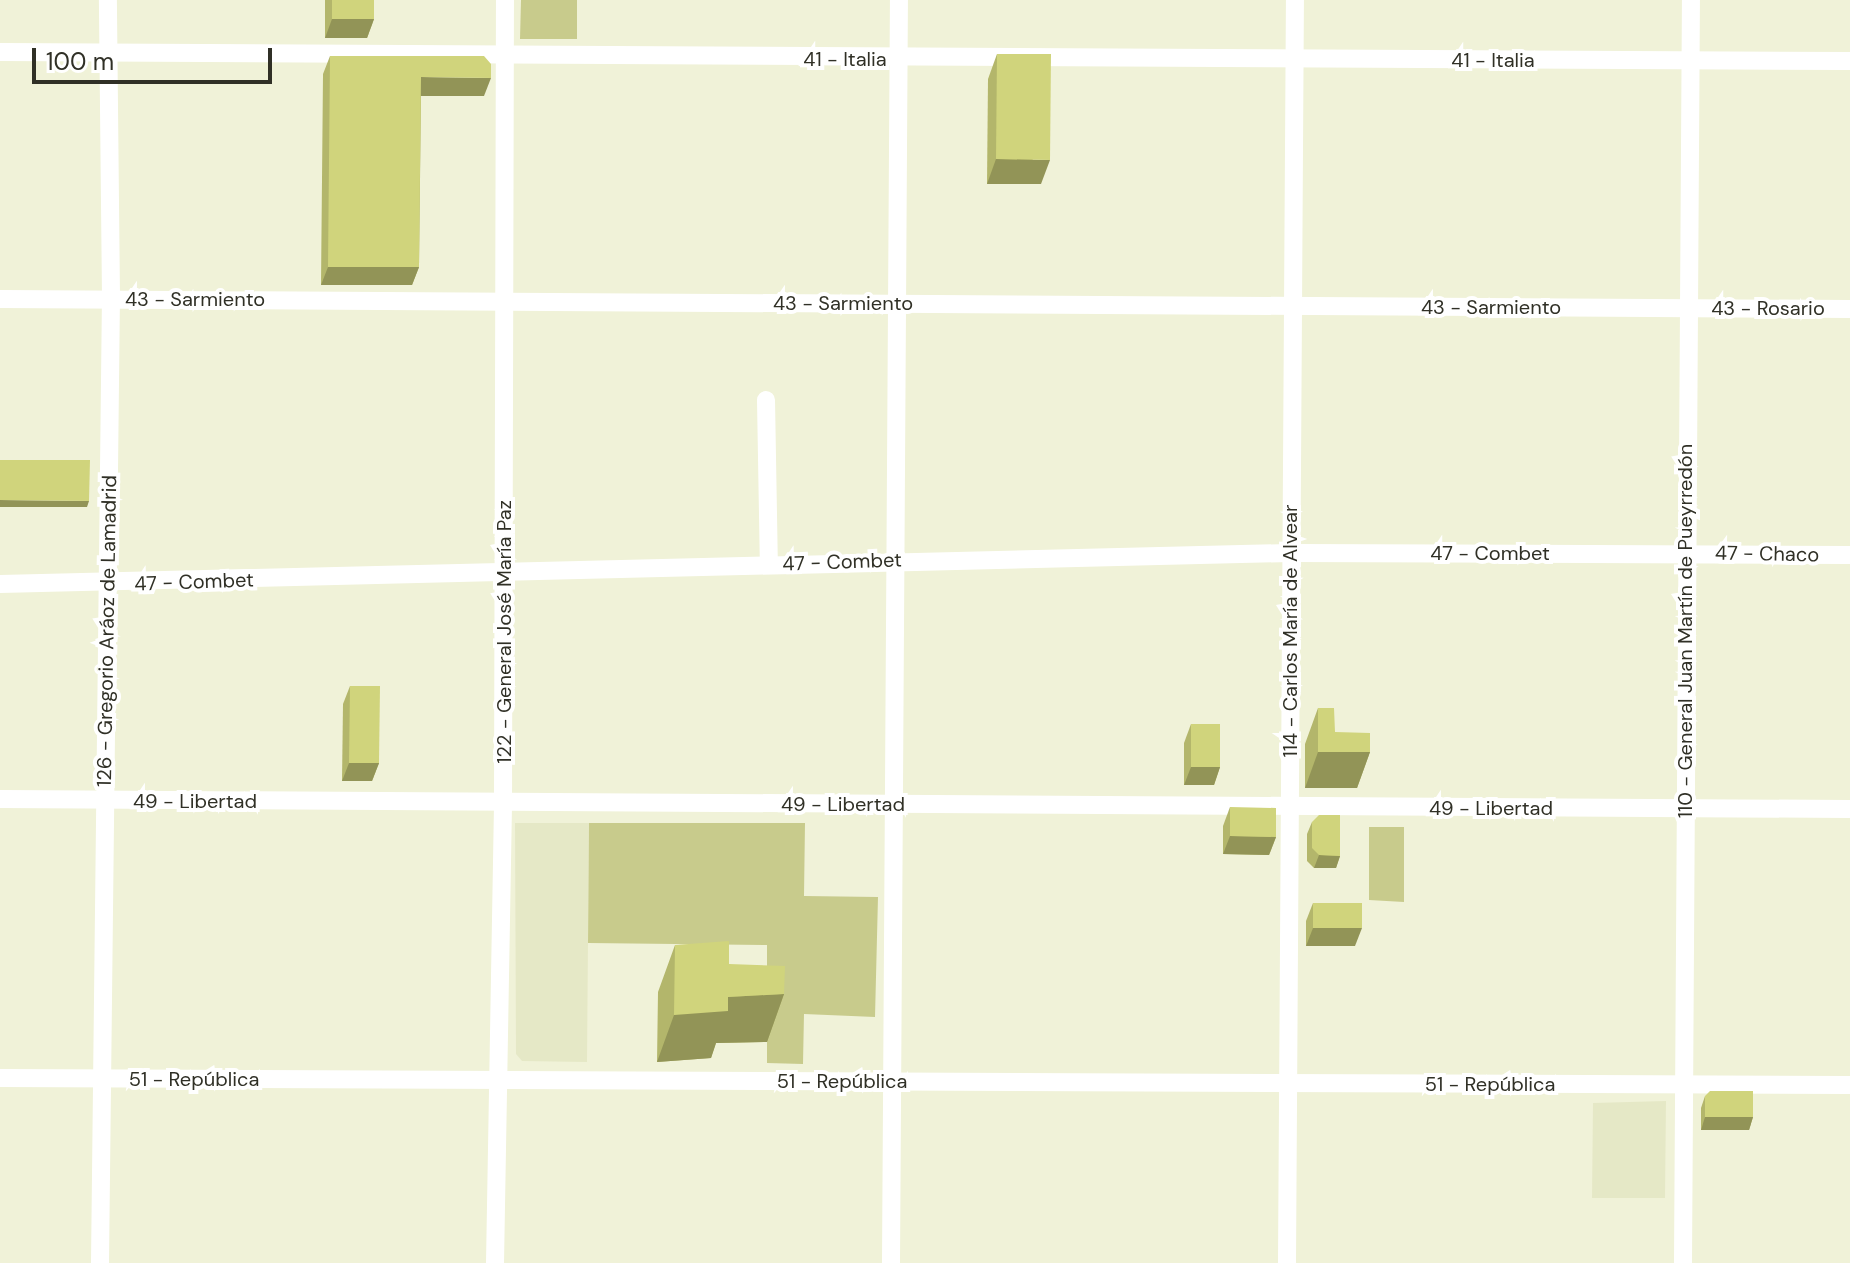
<!DOCTYPE html>
<html>
<head>
<meta charset="utf-8">
<style>
  body { margin:0 }
  #map { position:relative; width:1850px; height:1263px; overflow:hidden; background:#f0f2d8; font-family:"DM Sans",sans-serif }
  div>[style] { position:absolute }
  .built>* { inset:0; background:#e5e8c6 }
  .green>* { inset:0; background:#c8cb8c }
  .minor>* { height:18px; margin:-9px; padding:0 9px; transform-origin:9px; border-radius:9px; background:#fff }
  .wall>* { inset:0; background:#b3b66b }
  .shaded-wall>* { inset:0; background:#929457 }
  .building>* { inset:0; background:#d0d47c }
  span { translate:-50% -50%; white-space:nowrap; text-align:center; line-height:1.15; -webkit-text-stroke:8px #fff; paint-order:stroke }
  .street-label { font-size:20px; color:#303026 }
  .scale { position:absolute; left:32px; top:48px; width:240px; height:36px; box-sizing:border-box; border:4px solid #303026; border-top:0; padding-left:10px; font-size:24px; line-height:28px; white-space:nowrap; color:#303026; -webkit-text-stroke:6px #fff; paint-order:stroke }
</style>
</head>
<body>
<div id="map">
  <div class="built">
    <i style="clip-path:polygon(515px 823px,589px 823px,587px 1062px,522px 1061px,516px 1054px)"></i>
    <i style="clip-path:polygon(1666px 1101px,1665px 1198px,1592px 1198px,1593px 1103px)"></i>
  </div>
  <div class="green">
    <i style="clip-path:polygon(521px 0,577px 0,577px 39px,520px 39px)"></i>
    <i style="clip-path:polygon(589px 823px,805px 823px,804px 896px,878px 897px,875px 1017px,804px 1014px,803px 1064px,767px 1063px,767px 945px,588px 943px)"></i>
    <i style="clip-path:polygon(1369px 827px,1404px 827px,1404px 902px,1369px 900px)"></i>
  </div>
  <div class="minor">
    <i style="left:0;top:52px;width:1850px;rotate:0.28deg"></i>
    <i style="left:0;top:299px;width:1850px;rotate:0.31deg"></i>
    <i style="left:766px;top:400px;width:164px;rotate:89deg"></i>
    <i style="left:0;top:584px;width:1290px;rotate:-1.38deg"></i>
    <i style="left:1290px;top:553px;width:560px;rotate:0.2deg"></i>
    <i style="left:0;top:799px;width:1850px;rotate:0.31deg"></i>
    <i style="left:0;top:1078px;width:1850px;rotate:0.22deg"></i>
    <i style="left:100px;top:1263px;width:965px;rotate:-89.35deg"></i>
    <i style="left:111px;top:298px;width:298px;rotate:-90.6deg"></i>
    <i style="left:495px;top:1263px;width:460px;rotate:-89deg"></i>
    <i style="left:503px;top:803px;width:803px;rotate:-89.86deg"></i>
    <i style="left:891px;top:1263px;width:1263px;rotate:-89.64deg"></i>
    <i style="left:1287px;top:1263px;width:1263px;rotate:-89.64deg"></i>
    <i style="left:1683px;top:1263px;width:1263px;rotate:-89.64deg"></i>
  </div>
  <div class="wall">
    <i style="clip-path:polygon(325px 0,374px 0,374px 19px,367px 38px,325px 38px)"></i>
    <i style="clip-path:polygon(997px 54px,1041px 184px,987px 184px,988px 79px)"></i>
    <i style="clip-path:polygon(330px 56px,484px 96px,421px 96px,419px 267px,412px 285px,321px 285px,323px 74px)"></i>
    <i style="clip-path:polygon(350px 686px,379px 763px,372px 781px,342px 781px,343px 704px)"></i>
    <i style="clip-path:polygon(1318px 708px,1335px 732px,1370px 752px,1357px 788px,1305px 788px,1305px 744px)"></i>
    <i style="clip-path:polygon(1191px 724px,1220px 767px,1214px 785px,1184px 785px,1184px 743px)"></i>
    <i style="clip-path:polygon(1230px 807px,1276px 837px,1269px 855px,1223px 854px,1223px 826px)"></i>
    <i style="clip-path:polygon(1312px 822px,1340px 856px,1336px 868px,1314px 868px,1307px 861px,1307px 834px)"></i>
    <i style="clip-path:polygon(1313px 903px,1355px 946px,1306px 946px,1306px 921px)"></i>
    <i style="clip-path:polygon(675px 945px,729px 964px,784px 994px,767px 1042px,716px 1043px,711px 1058px,657px 1062px,658px 992px)"></i>
    <i style="clip-path:polygon(1705px 1096px,1753px 1117px,1749px 1130px,1701px 1130px,1701px 1108px)"></i>
  </div>
  <div class="shaded-wall">
    <i style="clip-path:polygon(332px 19px,374px 19px,367px 38px,325px 38px)"></i>
    <i style="clip-path:polygon(421px 77px,491px 78px,484px 96px,414px 96px)"></i>
    <i style="clip-path:polygon(996px 159px,1050px 160px,1041px 184px,987px 184px)"></i>
    <i style="clip-path:polygon(328px 267px,419px 267px,412px 285px,321px 285px)"></i>
    <i style="clip-path:polygon(0 500px,89px 501px,87px 507px,0 507px)"></i>
    <i style="clip-path:polygon(1318px 752px,1370px 752px,1357px 788px,1305px 788px)"></i>
    <i style="clip-path:polygon(349px 763px,379px 763px,372px 781px,342px 781px)"></i>
    <i style="clip-path:polygon(1191px 767px,1220px 767px,1214px 785px,1184px 785px)"></i>
    <i style="clip-path:polygon(1230px 836px,1276px 837px,1269px 855px,1223px 854px)"></i>
    <i style="clip-path:polygon(1319px 855px,1340px 856px,1336px 868px,1314px 868px)"></i>
    <i style="clip-path:polygon(1313px 928px,1362px 928px,1355px 946px,1306px 946px)"></i>
    <i style="clip-path:polygon(784px 994px,767px 1042px,716px 1043px,711px 1058px,657px 1062px,674px 1015px,728px 997px)"></i>
    <i style="clip-path:polygon(1705px 1117px,1753px 1117px,1749px 1130px,1701px 1130px)"></i>
  </div>
  <div class="building">
    <i style="clip-path:polygon(332px 0,374px 0,374px 19px,332px 19px)"></i>
    <i style="clip-path:polygon(997px 54px,1051px 54px,1050px 160px,996px 159px)"></i>
    <i style="clip-path:polygon(330px 56px,484px 56px,491px 64px,491px 78px,421px 77px,419px 267px,328px 267px)"></i>
    <i style="clip-path:polygon(0 460px,90px 460px,89px 501px,0 500px)"></i>
    <i style="clip-path:polygon(350px 686px,380px 686px,379px 763px,349px 763px)"></i>
    <i style="clip-path:polygon(1318px 708px,1334px 708px,1335px 732px,1370px 733px,1370px 752px,1318px 752px)"></i>
    <i style="clip-path:polygon(1191px 724px,1220px 724px,1220px 767px,1191px 767px)"></i>
    <i style="clip-path:polygon(1230px 807px,1276px 808px,1276px 837px,1230px 836px)"></i>
    <i style="clip-path:polygon(1319px 815px,1340px 815px,1340px 856px,1319px 855px,1312px 848px,1312px 822px)"></i>
    <i style="clip-path:polygon(1313px 903px,1362px 903px,1362px 928px,1313px 928px)"></i>
    <i style="clip-path:polygon(729px 941px,729px 964px,785px 966px,784px 994px,728px 997px,728px 1011px,674px 1015px,675px 945px)"></i>
    <i style="clip-path:polygon(1710px 1091px,1753px 1091px,1753px 1117px,1705px 1117px,1705px 1096px)"></i>
  </div>
  <div class="street-label">
    <span style="left:845px;top:59px">41 - Italia</span>
    <span style="left:1493px;top:60px">41 - Italia</span>
    <span style="left:195px;top:299px">43 - Sarmiento</span>
    <span style="left:843px;top:303px">43 - Sarmiento</span>
    <span style="left:1491px;top:307px">43 - Sarmiento</span>
    <span style="left:1768px;top:308px">43 - Rosario</span>
    <span style="left:1490px;top:553px">47 - Combet</span>
    <span style="left:1767px;top:554px;rotate:1deg">47 - Chaco</span>
    <span style="left:842px;top:562px;rotate:-2deg">47 - Combet</span>
    <span style="left:194px;top:582px;rotate:-2deg">47 - Combet</span>
    <span style="left:107px;top:631px;rotate:-89deg">126 - Gregorio Aráoz de Lamadrid</span>
    <span style="left:1290px;top:631px;rotate:-90deg">114 - Carlos María de Alvear</span>
    <span style="left:1685px;top:631px;rotate:-90deg">110 - General Juan Martín de Pueyrredón</span>
    <span style="left:504px;top:632px;rotate:-90deg">122 - General José María Paz</span>
    <span style="left:195px;top:801px">49 - Libertad</span>
    <span style="left:843px;top:804px">49 - Libertad</span>
    <span style="left:1491px;top:808px">49 - Libertad</span>
    <span style="left:194px;top:1079px">51 - República</span>
    <span style="left:842px;top:1081px">51 - República</span>
    <span style="left:1490px;top:1084px">51 - República</span>
  </div>
  <div class="scale">100 m</div>
</div>
</body>
</html>
